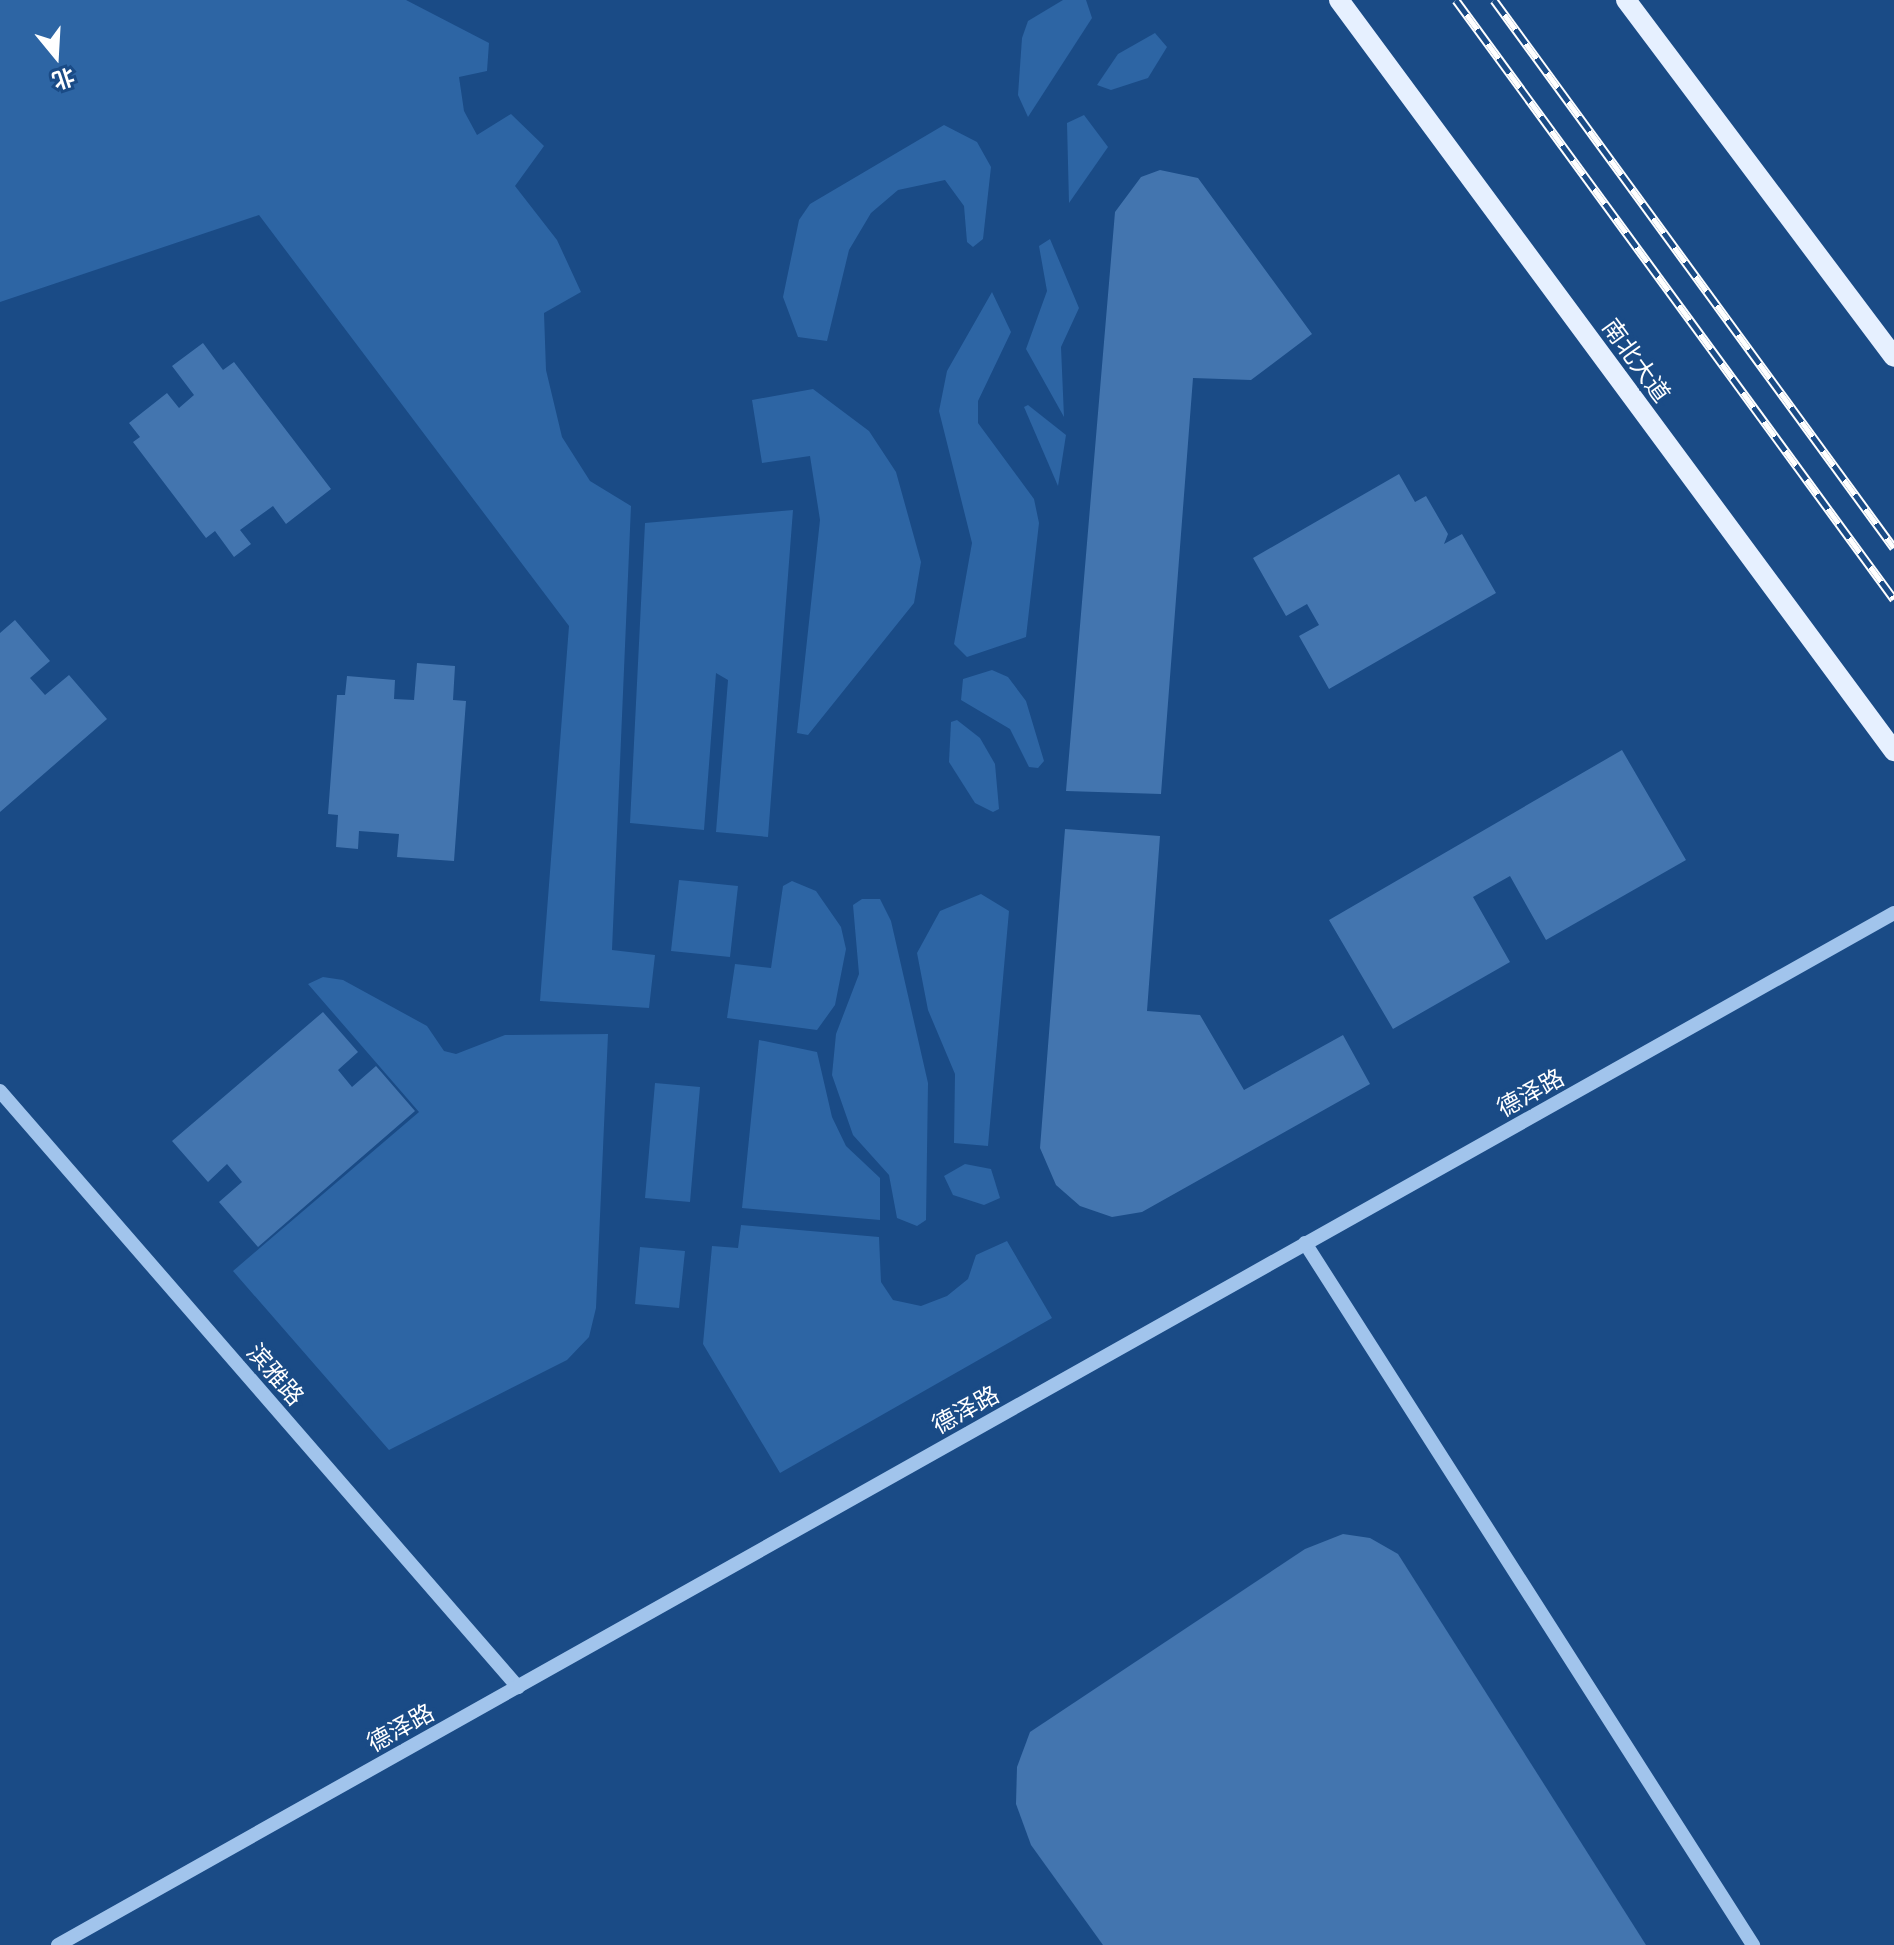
<!DOCTYPE html>
<html>
<head>
<meta charset="utf-8">
<style>
  body { margin:0 }
  #map { position:relative; width:1894px; height:1945px; overflow:hidden; background:#1a4b86; font-family:Commissioner,"Noto Sans SC",sans-serif }
  div>[style] { position:absolute }
  .green>* { inset:0; background:#2d65a4 }
  .building>* { inset:0; background:#4375af }
  .minor>* { height:14px; margin:-7px; padding:0 7px; transform-origin:7px; border-radius:7px; background:#a1c4ec }
  .major>* { height:20px; margin:-10px; padding:0 10px; transform-origin:10px; border-radius:10px; background:#e6f0ff }
  .rail>* { height:9px; margin-top:-4.5px; transform-origin:0; background:repeating-linear-gradient(90deg,#1a4b86 0 18px,#fff 0 36px); box-sizing:border-box; border-block:2px solid #fff }
  span { translate:-50% -50%; white-space:nowrap; text-align:center; line-height:1.15; -webkit-text-stroke:7px #1a4b86; paint-order:stroke }
  .street-label { font-size:24px; color:#fff }
  .north { position:absolute; left:16px; top:16px; width:80px; height:80px; -webkit-text-stroke:6px #1a4b86; paint-order:stroke; rotate:162deg; font-size:22px; font-weight:700; line-height:32px; text-align:center; color:#fff }
  .north::after { content:''; display:block; margin:auto; width:28px; height:36px; background:#fff; clip-path:polygon(50% 0,100% 100%,50% 72%,0 100%) }
</style>
</head>
<body>
<div id="map">
  <div class="green">
    <i style="clip-path:polygon(0 0,406px 0,489px 43px,487px 71px,459px 77px,464px 111px,477px 135px,511px 114px,544px 146px,515px 186px,557px 240px,581px 292px,544px 313px,546px 370px,562px 437px,590px 481px,631px 506px,612px 950px,655px 955px,649px 1008px,540px 1001px,569px 626px,259px 215px,0 302px)"></i>
    <i style="clip-path:polygon(1063px 0,1086px 0,1092px 18px,1028px 117px,1018px 95px,1022px 38px,1028px 21px)"></i>
    <i style="clip-path:polygon(1155px 33px,1167px 47px,1148px 78px,1111px 90px,1097px 85px,1118px 54px)"></i>
    <i style="clip-path:polygon(1084px 115px,1108px 147px,1069px 203px,1067px 123px)"></i>
    <i style="clip-path:polygon(944px 125px,977px 142px,991px 167px,983px 239px,973px 247px,967px 242px,964px 206px,945px 180px,898px 190px,871px 213px,849px 250px,827px 341px,798px 337px,783px 297px,799px 220px,810px 204px)"></i>
    <i style="clip-path:polygon(1050px 239px,1079px 308px,1061px 347px,1064px 417px,1026px 349px,1047px 291px,1039px 246px)"></i>
    <i style="clip-path:polygon(992px 292px,1011px 332px,978px 401px,978px 423px,1034px 499px,1039px 523px,1026px 637px,967px 657px,954px 644px,972px 543px,939px 411px,947px 371px)"></i>
    <i style="clip-path:polygon(813px 389px,869px 431px,896px 472px,921px 562px,914px 603px,808px 735px,797px 733px,820px 520px,810px 456px,762px 463px,752px 400px)"></i>
    <i style="clip-path:polygon(1028px 405px,1066px 435px,1058px 486px,1024px 407px)"></i>
    <i style="clip-path:polygon(793px 510px,768px 837px,716px 832px,728px 680px,716px 673px,704px 830px,630px 823px,645px 523px)"></i>
    <i style="clip-path:polygon(992px 670px,1008px 677px,1026px 701px,1044px 761px,1038px 768px,1029px 767px,1010px 729px,961px 700px,963px 679px)"></i>
    <i style="clip-path:polygon(957px 720px,980px 738px,995px 764px,999px 809px,993px 812px,975px 803px,949px 762px,951px 722px)"></i>
    <i style="clip-path:polygon(679px 880px,738px 886px,730px 957px,671px 951px)"></i>
    <i style="clip-path:polygon(792px 881px,816px 891px,841px 927px,846px 949px,835px 1005px,817px 1030px,727px 1018px,735px 964px,771px 968px,783px 886px)"></i>
    <i style="clip-path:polygon(981px 894px,1009px 911px,988px 1146px,954px 1143px,955px 1074px,928px 1010px,917px 953px,940px 911px)"></i>
    <i style="clip-path:polygon(862px 899px,880px 899px,891px 921px,928px 1083px,926px 1220px,917px 1226px,897px 1218px,889px 1175px,853px 1135px,832px 1075px,836px 1034px,859px 974px,853px 905px)"></i>
    <i style="clip-path:polygon(323px 977px,343px 980px,427px 1026px,444px 1051px,456px 1054px,505px 1035px,608px 1034px,596px 1308px,589px 1337px,567px 1360px,389px 1450px,233px 1271px,419px 1112px,308px 984px)"></i>
    <i style="clip-path:polygon(759px 1040px,817px 1052px,832px 1117px,846px 1146px,880px 1178px,880px 1220px,742px 1208px)"></i>
    <i style="clip-path:polygon(655px 1083px,700px 1087px,690px 1202px,645px 1198px)"></i>
    <i style="clip-path:polygon(965px 1164px,991px 1169px,1000px 1198px,984px 1205px,953px 1195px,944px 1176px)"></i>
    <i style="clip-path:polygon(741px 1225px,879px 1237px,881px 1282px,893px 1300px,921px 1306px,947px 1296px,968px 1279px,976px 1255px,1007px 1241px,1052px 1318px,780px 1473px,703px 1344px,712px 1246px,738px 1248px)"></i>
    <i style="clip-path:polygon(640px 1247px,685px 1251px,679px 1308px,635px 1304px)"></i>
  </div>
  <div class="building">
    <i style="clip-path:polygon(1160px 170px,1198px 178px,1312px 334px,1251px 380px,1193px 378px,1161px 794px,1066px 791px,1115px 212px,1141px 177px)"></i>
    <i style="clip-path:polygon(203px 343px,223px 370px,234px 362px,331px 489px,286px 524px,273px 506px,240px 530px,251px 544px,234px 557px,215px 531px,206px 538px,133px 442px,140px 437px,129px 423px,167px 393px,179px 408px,194px 395px,172px 366px)"></i>
    <i style="clip-path:polygon(1399px 474px,1415px 502px,1426px 496px,1448px 534px,1444px 544px,1462px 534px,1496px 593px,1329px 689px,1299px 636px,1319px 625px,1307px 604px,1286px 616px,1253px 558px)"></i>
    <i style="clip-path:polygon(15px 620px,50px 661px,30px 678px,45px 695px,69px 675px,107px 719px,0 812px,0 633px)"></i>
    <i style="clip-path:polygon(417px 663px,455px 666px,453px 700px,466px 701px,454px 861px,397px 857px,399px 834px,359px 831px,358px 849px,336px 847px,338px 815px,328px 814px,337px 695px,345px 695px,347px 676px,395px 680px,394px 699px,414px 700px)"></i>
    <i style="clip-path:polygon(1622px 750px,1686px 860px,1546px 940px,1510px 876px,1473px 897px,1510px 962px,1393px 1029px,1329px 920px)"></i>
    <i style="clip-path:polygon(1065px 829px,1160px 836px,1147px 1011px,1200px 1015px,1244px 1090px,1343px 1035px,1370px 1084px,1142px 1212px,1112px 1217px,1080px 1206px,1056px 1185px,1040px 1148px)"></i>
    <i style="clip-path:polygon(323px 1012px,358px 1052px,338px 1070px,352px 1087px,376px 1066px,415px 1111px,258px 1247px,219px 1202px,242px 1182px,227px 1164px,208px 1182px,172px 1141px)"></i>
    <i style="clip-path:polygon(1343px 1534px,1370px 1538px,1398px 1554px,1646px 1945px,1103px 1945px,1031px 1845px,1016px 1804px,1017px 1767px,1030px 1732px,1305px 1549px)"></i>
  </div>
  <div class="minor">
    <i style="left:0;top:1091px;width:790px;rotate:49.01deg"></i>
    <i style="left:1305px;top:1243px;width:833px;rotate:57.45deg"></i>
    <i style="left:58px;top:1945px;width:2106px;rotate:-29.34deg"></i>
  </div>
  <div class="major">
    <i style="left:1339px;top:0;width:934px;rotate:53.54deg"></i>
    <i style="left:1626px;top:0;width:446px;rotate:53.1deg"></i>
  </div>
  <div class="rail">
    <i style="left:1456px;top:0;width:742px;rotate:53.83deg"></i>
    <i style="left:1494px;top:0;width:678px;rotate:53.87deg"></i>
  </div>
  <div class="street-label">
    <span style="left:1637px;top:360px;rotate:54deg">南北大道</span>
    <span style="left:1530px;top:1092px;rotate:-29deg">德泽路</span>
    <span style="left:276px;top:1374px;rotate:49deg">滨雅路</span>
    <span style="left:965px;top:1409px;rotate:-29deg">德泽路</span>
    <span style="left:400px;top:1727px;rotate:-29deg">德泽路</span>
  </div>
  <div class="north">北</div>
</div>
</body>
</html>
